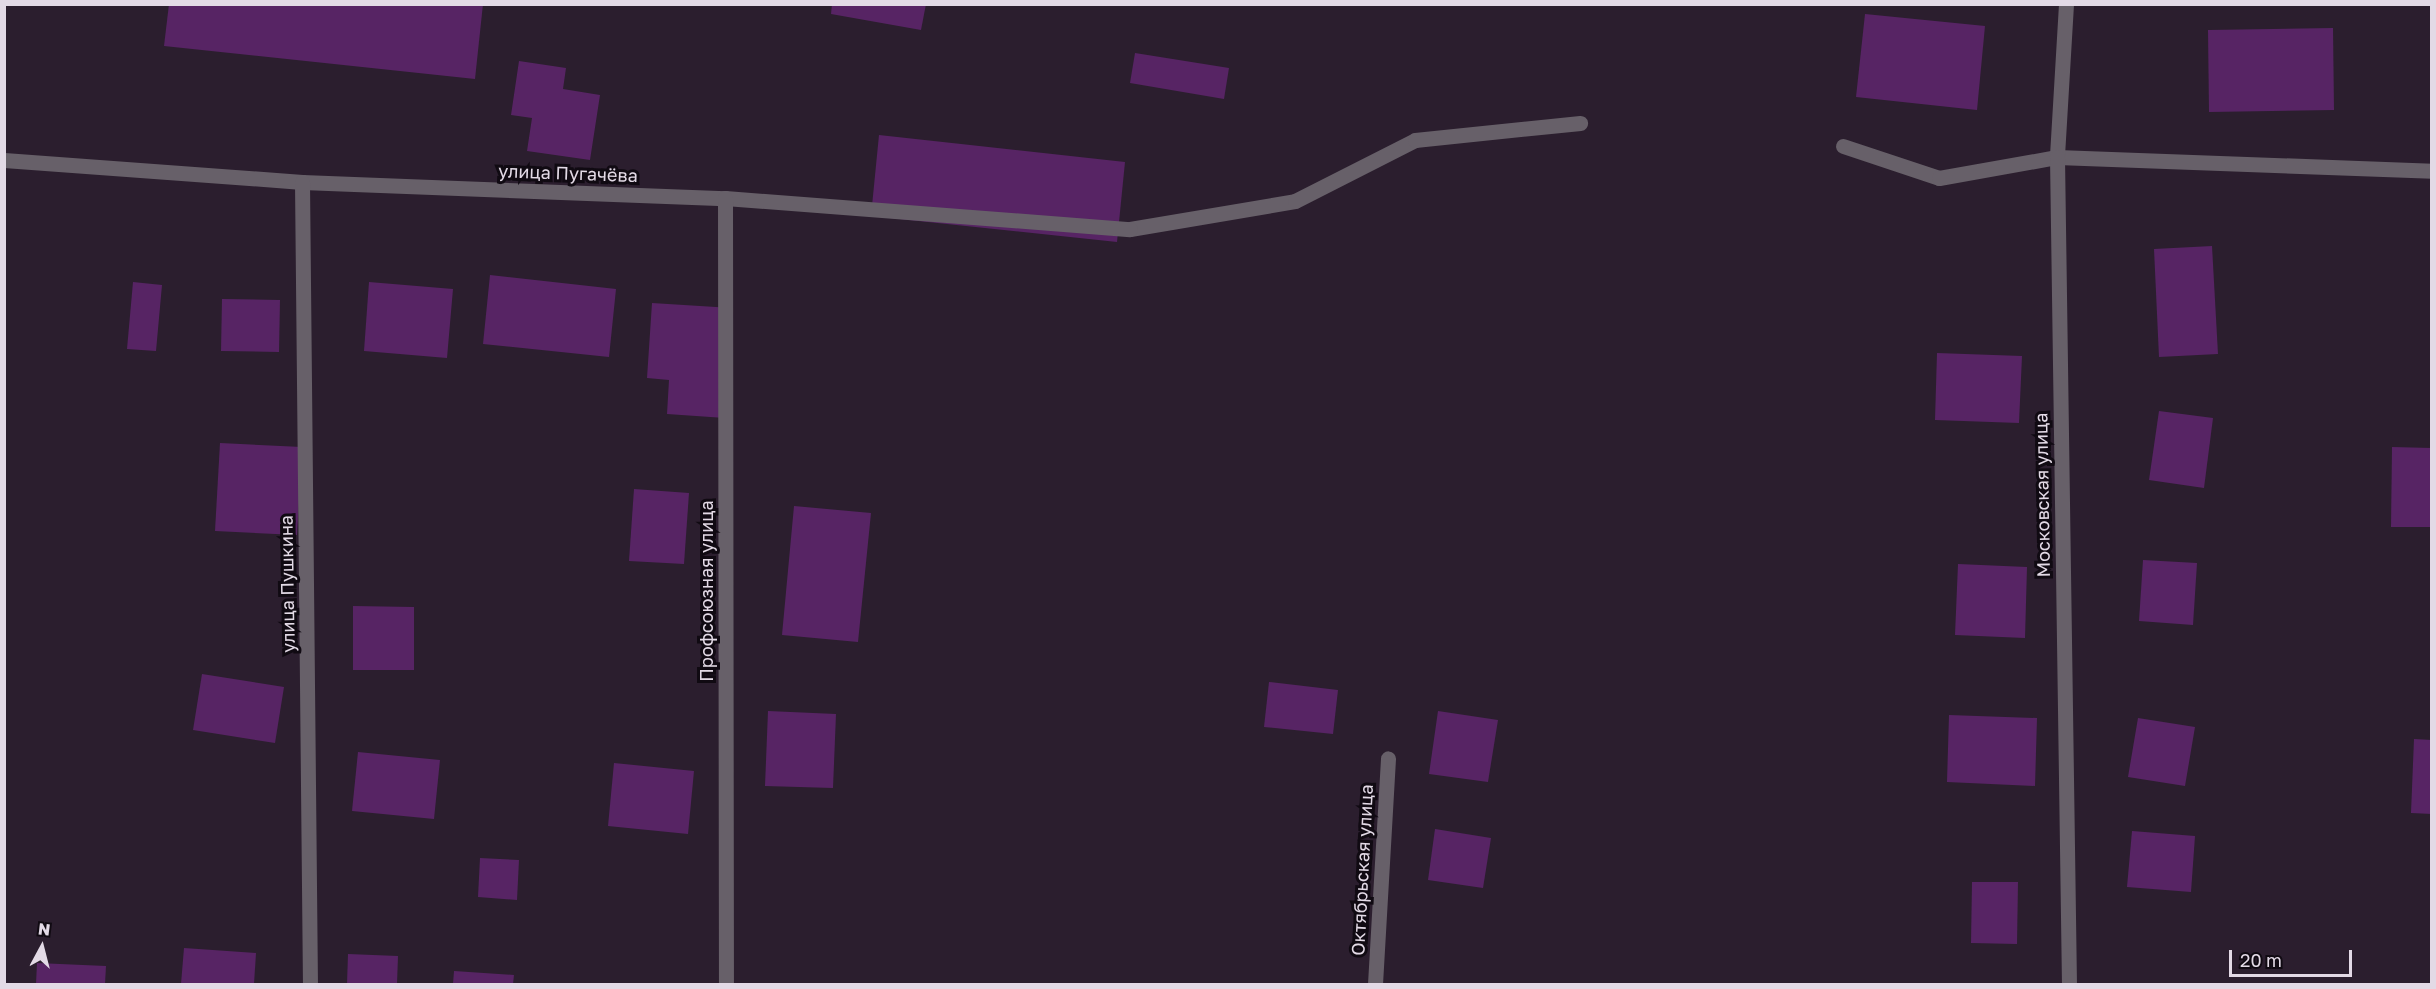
<!DOCTYPE html>
<html>
<head>
<meta charset="utf-8">
<style>
  body { margin:0 }
  #map { position:relative; width:2436px; height:989px; overflow:hidden; background:#2b1e2e; font-family:"Golos Text",sans-serif }
  div>[style] { position:absolute }
  .building>* { inset:0; background:#572464 }
  .lane>* { height:15px; margin:-7.5px; padding:0 7.5px; transform-origin:7.5px; border-radius:7.5px; background:#676069 }
  .street>* { height:15px; margin:-7.5px; padding:0 7.5px; transform-origin:7.5px; border-radius:7.5px; background:#676069 }
  span { translate:-50% -50%; white-space:nowrap; text-align:center; line-height:1.15; -webkit-text-stroke:6px #100a12; paint-order:stroke }
  .street-label { font-size:18px; color:#e3dae6 }
  .frame { position:absolute; inset:0; border:6px solid #e3dae6; pointer-events:none }
  .north { position:absolute; left:12px; top:917px; width:60px; height:60px; -webkit-text-stroke:4px #100a12; paint-order:stroke; rotate:7deg; font-size:16px; font-weight:700; line-height:24px; text-align:center; color:#e3dae6 }
  .north::after { content:''; display:block; margin:auto; width:21px; height:27px; background:#e3dae6; clip-path:polygon(50% 0,100% 100%,50% 72%,0 100%) }
  .scale { position:absolute; left:2229px; top:950px; width:123px; height:27px; box-sizing:border-box; border:3px solid #e3dae6; border-top:0; padding-left:8px; font-size:18px; line-height:21px; white-space:nowrap; color:#e3dae6; -webkit-text-stroke:4px #100a12; paint-order:stroke }
</style>
</head>
<body>
<div id="map">
  <div class="building">
    <i style="clip-path:polygon(169px 4px,483px 4px,475px 79px,164px 46px)"></i>
    <i style="clip-path:polygon(832px 4px,926px 4px,921px 30px,831px 14px)"></i>
    <i style="clip-path:polygon(1865px 14px,1985px 26px,1977px 110px,1856px 97px)"></i>
    <i style="clip-path:polygon(2333px 28px,2334px 110px,2209px 112px,2208px 30px)"></i>
    <i style="clip-path:polygon(1135px 53px,1229px 68px,1224px 99px,1130px 83px)"></i>
    <i style="clip-path:polygon(519px 61px,566px 68px,563px 89px,600px 95px,590px 160px,527px 151px,532px 118px,511px 115px)"></i>
    <i style="clip-path:polygon(879px 135px,1125px 162px,1117px 242px,871px 216px)"></i>
    <i style="clip-path:polygon(2212px 246px,2218px 354px,2159px 357px,2154px 249px)"></i>
    <i style="clip-path:polygon(490px 275px,616px 289px,609px 357px,483px 344px)"></i>
    <i style="clip-path:polygon(133px 282px,162px 285px,156px 351px,127px 349px)"></i>
    <i style="clip-path:polygon(369px 282px,453px 289px,447px 358px,364px 351px)"></i>
    <i style="clip-path:polygon(222px 299px,280px 300px,279px 352px,221px 351px)"></i>
    <i style="clip-path:polygon(652px 303px,732px 308px,725px 418px,667px 414px,669px 380px,647px 378px)"></i>
    <i style="clip-path:polygon(1937px 353px,2022px 356px,2019px 423px,1935px 420px)"></i>
    <i style="clip-path:polygon(2159px 411px,2213px 418px,2204px 488px,2149px 480px)"></i>
    <i style="clip-path:polygon(220px 443px,302px 447px,297px 535px,215px 531px)"></i>
    <i style="clip-path:polygon(2392px 447px,2432px 448px,2432px 527px,2391px 527px)"></i>
    <i style="clip-path:polygon(634px 489px,689px 493px,684px 564px,629px 561px)"></i>
    <i style="clip-path:polygon(794px 506px,871px 513px,858px 642px,782px 635px)"></i>
    <i style="clip-path:polygon(2143px 560px,2197px 563px,2193px 625px,2139px 621px)"></i>
    <i style="clip-path:polygon(1958px 564px,2027px 567px,2025px 638px,1955px 635px)"></i>
    <i style="clip-path:polygon(353px 606px,414px 607px,414px 670px,353px 670px)"></i>
    <i style="clip-path:polygon(202px 674px,284px 687px,275px 743px,193px 730px)"></i>
    <i style="clip-path:polygon(1269px 682px,1338px 690px,1333px 734px,1264px 727px)"></i>
    <i style="clip-path:polygon(768px 711px,836px 714px,833px 788px,765px 786px)"></i>
    <i style="clip-path:polygon(1438px 711px,1498px 720px,1488px 782px,1429px 774px)"></i>
    <i style="clip-path:polygon(1949px 715px,2037px 718px,2035px 786px,1947px 782px)"></i>
    <i style="clip-path:polygon(2138px 718px,2195px 727px,2185px 786px,2128px 777px)"></i>
    <i style="clip-path:polygon(2414px 739px,2432px 740px,2432px 814px,2411px 813px)"></i>
    <i style="clip-path:polygon(358px 752px,440px 760px,434px 819px,352px 811px)"></i>
    <i style="clip-path:polygon(614px 763px,694px 771px,688px 834px,608px 826px)"></i>
    <i style="clip-path:polygon(1435px 829px,1491px 838px,1483px 888px,1428px 880px)"></i>
    <i style="clip-path:polygon(2132px 831px,2195px 836px,2191px 892px,2127px 887px)"></i>
    <i style="clip-path:polygon(480px 858px,519px 860px,517px 900px,478px 897px)"></i>
    <i style="clip-path:polygon(1972px 882px,2018px 882px,2017px 944px,1971px 943px)"></i>
    <i style="clip-path:polygon(184px 948px,256px 953px,254px 984px,181px 984px)"></i>
    <i style="clip-path:polygon(348px 954px,398px 956px,397px 984px,347px 984px)"></i>
    <i style="clip-path:polygon(37px 963px,106px 966px,105px 984px,36px 984px)"></i>
    <i style="clip-path:polygon(454px 971px,514px 975px,513px 984px,453px 984px)"></i>
  </div>
  <div class="lane">
    <i style="left:1843px;top:146px;width:101px;rotate:18.4deg"></i>
    <i style="left:1939px;top:178px;width:120px;rotate:-10.1deg"></i>
    <i style="left:2057px;top:157px;width:375px;rotate:2.1deg"></i>
    <i style="left:1130px;top:229px;width:167px;rotate:-9.6deg"></i>
    <i style="left:1295px;top:201px;width:135px;rotate:-26.9deg"></i>
    <i style="left:1415px;top:140px;width:166px;rotate:-5.9deg"></i>
  </div>
  <div class="street">
    <i style="left:2066px;top:4px;width:153px;rotate:93.4deg"></i>
    <i style="left:2057px;top:157px;width:827px;rotate:89.17deg"></i>
    <i style="left:4px;top:160px;width:299px;rotate:4.2deg"></i>
    <i style="left:302px;top:182px;width:423px;rotate:2.2deg"></i>
    <i style="left:725px;top:198px;width:406px;rotate:4.4deg"></i>
    <i style="left:302px;top:182px;width:802px;rotate:89.43deg"></i>
    <i style="left:725px;top:198px;width:786px;rotate:89.93deg"></i>
    <i style="left:1375px;top:984px;width:226px;rotate:-86.7deg"></i>
  </div>
  <div class="street-label">
    <span style="left:568px;top:173px;rotate:2deg">улица Пугачёва</span>
    <span style="left:2042px;top:495px;rotate:-91deg">Московская улица</span>
    <span style="left:287px;top:584px;rotate:-91deg">улица Пушкина</span>
    <span style="left:706px;top:591px;rotate:-90deg">Профсоюзная улица</span>
    <span style="left:1362px;top:870px;rotate:-87deg">Октябрьская улица</span>
  </div>
  <div class="frame"></div>
  <div class="north">N</div>
  <div class="scale">20 m</div>
</div>
</body>
</html>
